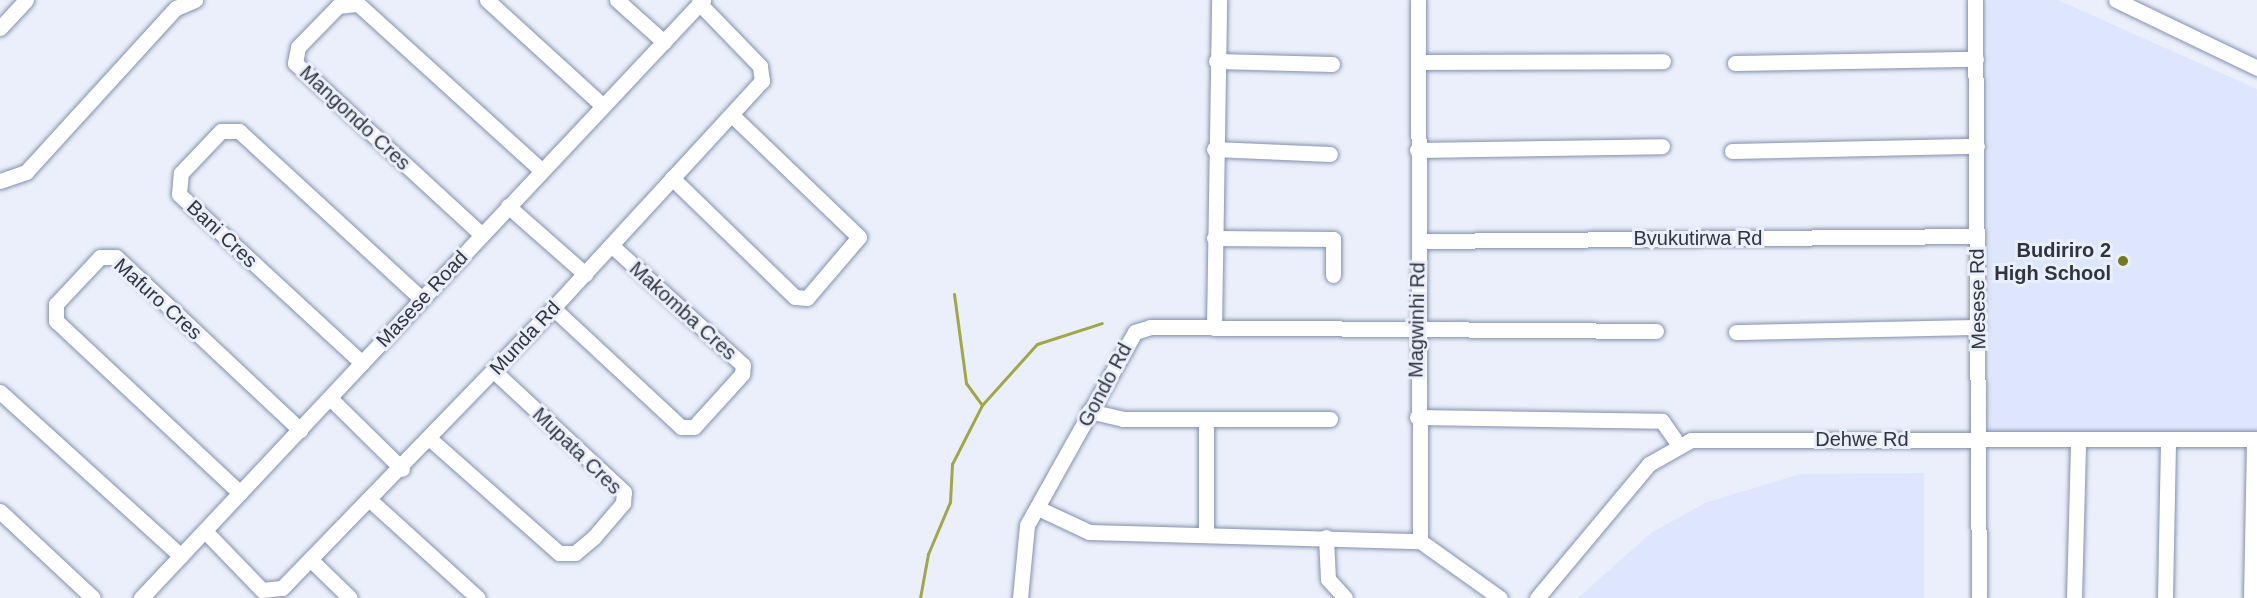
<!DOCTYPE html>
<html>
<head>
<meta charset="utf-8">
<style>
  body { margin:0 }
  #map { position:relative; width:2257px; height:598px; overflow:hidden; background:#eaeffb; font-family:Arial,sans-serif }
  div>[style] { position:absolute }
  .built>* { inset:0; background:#dde6fc }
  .stream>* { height:3px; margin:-1.5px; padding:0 1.5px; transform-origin:1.5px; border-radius:1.5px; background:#a0a747 }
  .roads { filter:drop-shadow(0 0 2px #8490ab) drop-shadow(0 0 2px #8490ab) }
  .minor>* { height:15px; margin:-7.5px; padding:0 7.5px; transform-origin:7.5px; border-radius:7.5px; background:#fff }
  .dots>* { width:16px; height:16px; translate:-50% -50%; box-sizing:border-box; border:3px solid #eaeffb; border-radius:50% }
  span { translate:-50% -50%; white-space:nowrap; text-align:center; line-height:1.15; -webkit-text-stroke:6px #eaeffb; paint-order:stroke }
  .street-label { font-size:20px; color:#2f343f }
  .poi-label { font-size:20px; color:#2f343f; font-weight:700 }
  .right { translate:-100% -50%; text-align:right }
</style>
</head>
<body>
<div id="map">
  <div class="built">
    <i style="clip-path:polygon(1988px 0,2058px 0,2257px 89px,2257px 433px,1990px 434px)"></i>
    <i style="clip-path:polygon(1924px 473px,1924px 598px,1578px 598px,1651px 533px,1705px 503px,1800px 474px)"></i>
  </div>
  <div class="stream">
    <i style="left:954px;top:294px;width:90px;rotate:82.3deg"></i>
    <i style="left:966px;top:383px;width:27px;rotate:54deg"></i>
    <i style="left:920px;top:598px;width:45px;rotate:-79.7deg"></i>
    <i style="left:928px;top:554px;width:56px;rotate:-67.1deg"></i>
    <i style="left:950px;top:502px;width:38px;rotate:-87deg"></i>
    <i style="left:952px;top:464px;width:66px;rotate:-63deg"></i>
    <i style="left:982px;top:405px;width:82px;rotate:-48deg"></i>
    <i style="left:1037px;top:344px;width:68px;rotate:-17.9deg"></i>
  </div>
  <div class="roads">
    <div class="minor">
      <i style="left:487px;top:0;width:157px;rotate:42.4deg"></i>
      <i style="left:617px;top:0;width:63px;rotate:41.8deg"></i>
      <i style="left:1418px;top:0;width:541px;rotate:89.79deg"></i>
      <i style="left:1420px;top:541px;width:98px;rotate:35.5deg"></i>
      <i style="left:1975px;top:0;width:598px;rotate:89.62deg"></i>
      <i style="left:2116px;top:0;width:157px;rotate:25.7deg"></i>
      <i style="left:0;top:28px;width:38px;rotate:-47deg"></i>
      <i style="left:1216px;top:61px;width:116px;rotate:1.5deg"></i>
      <i style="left:1418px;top:62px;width:245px;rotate:-0.2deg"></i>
      <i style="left:1735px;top:63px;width:241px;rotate:-1deg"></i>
      <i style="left:1214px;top:149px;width:116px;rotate:2.5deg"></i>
      <i style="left:1417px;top:150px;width:245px;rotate:-0.9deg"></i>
      <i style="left:1732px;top:151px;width:245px;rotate:-1.2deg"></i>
      <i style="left:672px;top:178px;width:171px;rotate:44.1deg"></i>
      <i style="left:795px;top:297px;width:12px;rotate:5deg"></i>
      <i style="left:807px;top:298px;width:80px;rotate:-49.6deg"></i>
      <i style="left:859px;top:237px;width:176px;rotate:-136.2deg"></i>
      <i style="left:0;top:181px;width:28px;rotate:-19deg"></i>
      <i style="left:26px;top:172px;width:222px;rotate:-47.6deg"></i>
      <i style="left:176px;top:8px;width:21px;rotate:-23deg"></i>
      <i style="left:508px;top:206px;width:103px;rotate:41.4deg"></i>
      <i style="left:482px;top:235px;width:254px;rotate:-137.4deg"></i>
      <i style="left:295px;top:63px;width:16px;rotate:-79deg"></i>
      <i style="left:298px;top:47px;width:57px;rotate:-45.7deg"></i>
      <i style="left:338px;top:6px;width:20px;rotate:-6deg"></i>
      <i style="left:358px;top:4px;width:248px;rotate:42.2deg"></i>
      <i style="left:1214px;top:238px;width:119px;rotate:0.5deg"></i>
      <i style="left:1333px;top:239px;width:36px;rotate:90deg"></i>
      <i style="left:1419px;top:241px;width:558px;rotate:-0.51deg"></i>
      <i style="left:553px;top:308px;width:175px;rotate:42.9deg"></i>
      <i style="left:681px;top:427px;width:13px"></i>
      <i style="left:694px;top:427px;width:72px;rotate:-47.8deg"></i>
      <i style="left:742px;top:374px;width:9px;rotate:-84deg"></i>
      <i style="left:743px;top:365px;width:178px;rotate:-137.7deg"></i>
      <i style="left:1214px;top:328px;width:328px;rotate:-89.1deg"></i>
      <i style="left:1736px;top:332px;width:242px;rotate:-1.2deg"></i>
      <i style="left:362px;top:363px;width:249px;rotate:-137.3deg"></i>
      <i style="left:179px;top:194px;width:21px;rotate:-85deg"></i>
      <i style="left:181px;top:173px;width:58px;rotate:-46.4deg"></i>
      <i style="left:221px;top:131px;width:18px"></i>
      <i style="left:239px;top:131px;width:248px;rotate:42.6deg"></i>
      <i style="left:0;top:392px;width:244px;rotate:42.2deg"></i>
      <i style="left:330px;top:398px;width:101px;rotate:44.6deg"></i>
      <i style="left:1089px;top:411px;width:35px;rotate:13deg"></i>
      <i style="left:1123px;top:419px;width:207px"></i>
      <i style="left:1417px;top:417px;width:245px;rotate:0.9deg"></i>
      <i style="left:1662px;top:421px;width:28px;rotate:55deg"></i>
      <i style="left:430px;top:439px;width:172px;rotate:41.5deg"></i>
      <i style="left:559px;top:553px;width:16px"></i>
      <i style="left:575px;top:553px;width:25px;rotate:-40deg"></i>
      <i style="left:594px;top:537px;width:45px;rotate:-49.5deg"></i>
      <i style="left:623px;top:503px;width:11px;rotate:-85deg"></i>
      <i style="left:624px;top:492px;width:178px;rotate:-137.1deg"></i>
      <i style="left:240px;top:493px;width:252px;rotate:-136.9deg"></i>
      <i style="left:56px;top:321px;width:17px;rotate:-90deg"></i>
      <i style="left:56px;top:304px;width:64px;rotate:-46.9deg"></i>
      <i style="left:100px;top:257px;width:16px"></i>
      <i style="left:116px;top:257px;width:253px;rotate:43.2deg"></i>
      <i style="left:371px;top:501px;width:144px;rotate:42.2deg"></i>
      <i style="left:1040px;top:509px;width:54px;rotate:25.1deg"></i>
      <i style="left:1089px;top:532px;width:331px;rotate:1.6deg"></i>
      <i style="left:0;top:511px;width:127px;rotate:43.1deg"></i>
      <i style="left:205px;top:531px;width:82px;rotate:46deg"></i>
      <i style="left:262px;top:590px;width:20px;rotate:-6deg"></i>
      <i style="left:282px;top:588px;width:390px;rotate:-45.9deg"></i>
      <i style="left:553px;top:308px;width:309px;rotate:-47.4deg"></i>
      <i style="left:762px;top:81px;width:15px;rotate:-98deg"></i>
      <i style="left:760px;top:66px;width:88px;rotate:-134.1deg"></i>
      <i style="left:1206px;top:535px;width:113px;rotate:-90deg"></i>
      <i style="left:1326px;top:537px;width:42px;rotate:87.3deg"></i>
      <i style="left:1328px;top:579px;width:25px;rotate:48deg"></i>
      <i style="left:311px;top:560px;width:54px;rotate:44.3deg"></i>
      <i style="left:141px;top:598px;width:821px;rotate:-46.78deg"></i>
      <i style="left:1020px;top:598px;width:73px;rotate:-84.5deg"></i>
      <i style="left:1027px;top:525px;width:221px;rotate:-60.8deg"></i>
      <i style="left:1135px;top:332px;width:16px;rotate:-18deg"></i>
      <i style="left:1150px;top:327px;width:506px;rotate:0.45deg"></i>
      <i style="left:1537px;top:598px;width:175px;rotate:-50.1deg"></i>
      <i style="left:1649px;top:464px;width:48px;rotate:-29.7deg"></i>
      <i style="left:1691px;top:440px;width:566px;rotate:-0.1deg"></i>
      <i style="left:2074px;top:598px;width:158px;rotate:-88.5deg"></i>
      <i style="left:2165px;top:598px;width:159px;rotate:-88.9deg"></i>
      <i style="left:2251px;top:598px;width:159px;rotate:-88.9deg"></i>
    </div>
  </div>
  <div class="dots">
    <i style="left:2123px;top:261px;background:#747a23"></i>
  </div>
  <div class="street-label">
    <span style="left:355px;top:118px;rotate:43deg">Mangondo Cres</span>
    <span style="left:222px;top:234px;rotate:43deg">Bani Cres</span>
    <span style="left:1698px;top:238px">Bvukutirwa Rd</span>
    <span style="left:158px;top:299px;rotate:42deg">Mafuro Cres</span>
    <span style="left:422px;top:299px;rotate:-47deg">Masese Road</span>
    <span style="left:1978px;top:299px;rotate:-91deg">Mesese Rd</span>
    <span style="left:683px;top:311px;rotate:42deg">Makomba Cres</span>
    <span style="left:1417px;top:320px;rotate:-89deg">Magwinhi Rd</span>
    <span style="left:525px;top:338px;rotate:-47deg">Munda Rd</span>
    <span style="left:1105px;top:385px;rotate:-62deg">Gondo Rd</span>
    <span style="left:1862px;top:439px">Dehwe Rd</span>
    <span style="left:577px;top:451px;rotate:44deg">Mupata Cres</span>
  </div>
  <div class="poi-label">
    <span class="right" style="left:2111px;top:262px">Budiriro 2<br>High School</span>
  </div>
</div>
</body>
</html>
